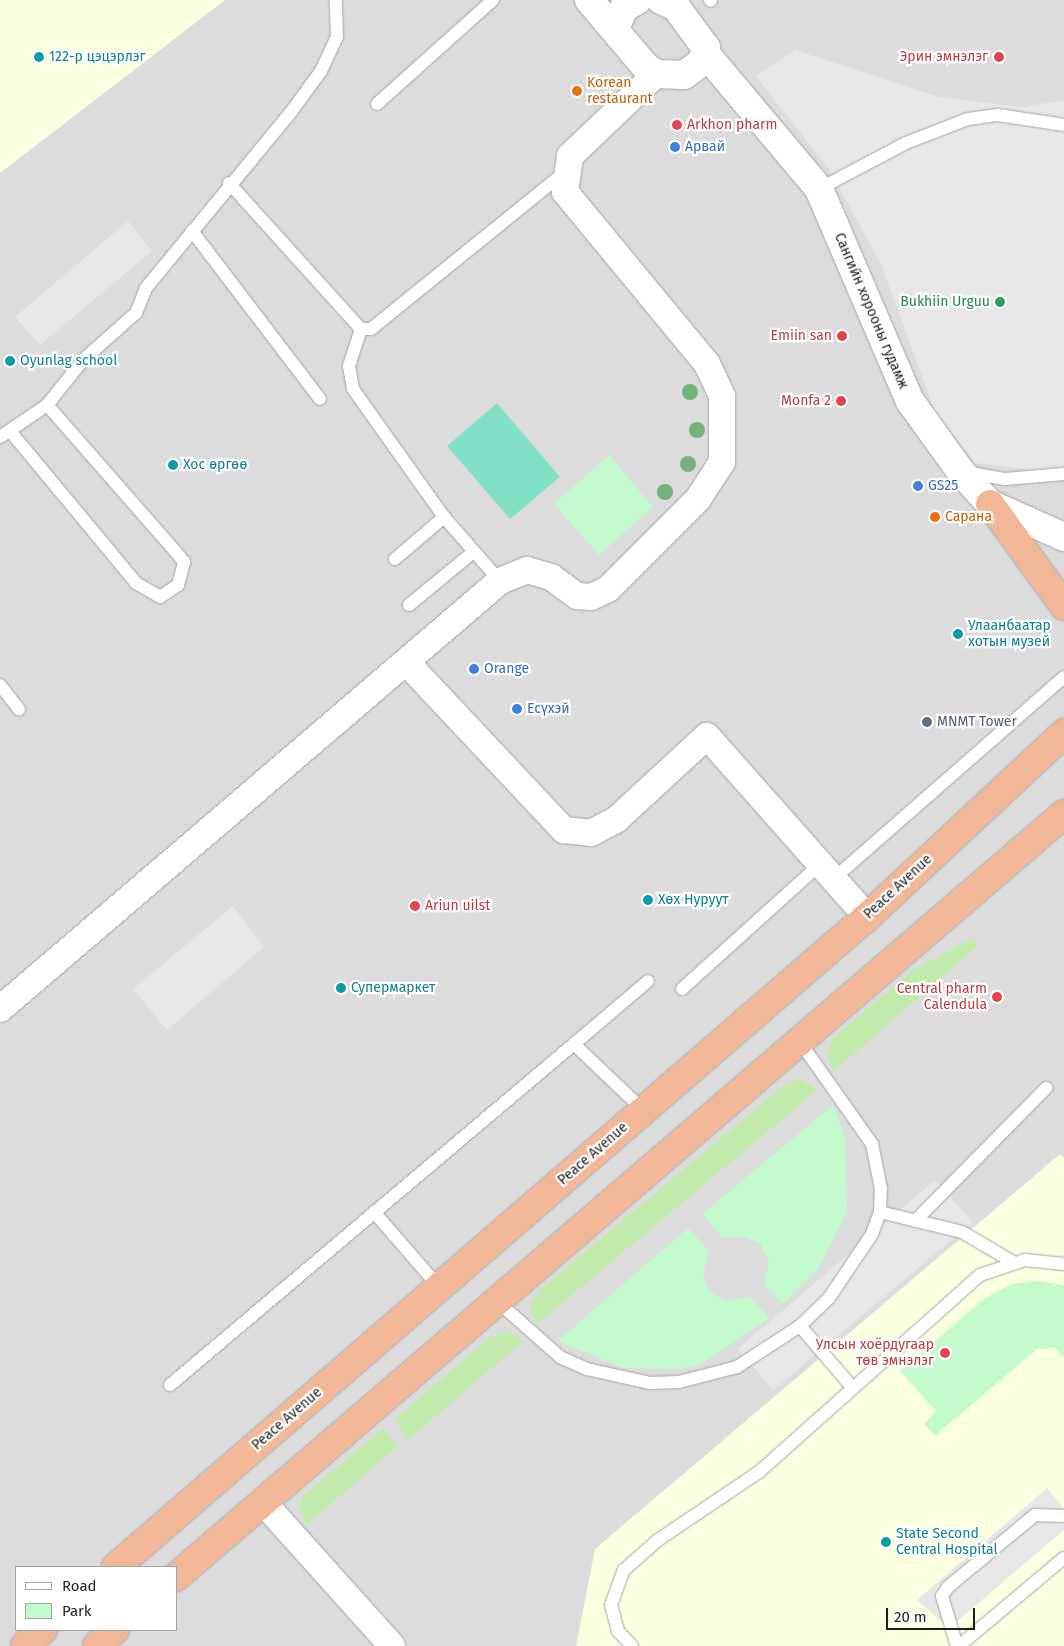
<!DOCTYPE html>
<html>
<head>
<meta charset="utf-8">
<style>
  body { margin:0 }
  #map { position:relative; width:1064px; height:1646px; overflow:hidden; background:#f0eee5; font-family:"Fira Sans",sans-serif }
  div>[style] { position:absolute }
  .residential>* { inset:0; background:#dddcdc }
  .education>* { inset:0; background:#faffdf }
  .grass>* { inset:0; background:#c0ebaa }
  .park>* { inset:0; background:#c2face }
  .pitch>* { inset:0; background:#82e0c9 }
  .parking>* { inset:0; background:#e7e7e7 }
  .roads { filter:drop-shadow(0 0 1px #a6a6a6) drop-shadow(0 0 1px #a6a6a6) }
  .service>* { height:12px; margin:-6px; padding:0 6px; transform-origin:6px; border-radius:6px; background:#fff }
  .minor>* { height:26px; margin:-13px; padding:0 13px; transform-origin:13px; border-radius:13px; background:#fff }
  .tertiary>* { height:28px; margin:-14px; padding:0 14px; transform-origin:14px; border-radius:14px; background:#fff }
  .trunk>* { height:28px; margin:-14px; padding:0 14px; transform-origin:14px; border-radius:14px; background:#f2b796 }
  .trees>* { width:16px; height:16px; margin:-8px; border-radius:50%; background:#72b27b }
  .dots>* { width:14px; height:14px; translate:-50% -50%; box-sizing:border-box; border:2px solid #fff; border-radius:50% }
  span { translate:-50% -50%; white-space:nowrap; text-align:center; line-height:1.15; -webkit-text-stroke:4.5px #fff; paint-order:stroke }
  .culture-label { font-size:14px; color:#0d838f }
  .left { translate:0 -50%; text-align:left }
  .health-label { font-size:14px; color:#be3a42 }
  .right { translate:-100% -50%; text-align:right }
  .food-label { font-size:14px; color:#c56008 }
  .shop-label { font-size:14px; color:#366cbe }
  .leisure-label { font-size:14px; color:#27864d }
  .street-label { font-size:14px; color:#1f1f1f }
  .service-label { font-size:14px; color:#4e5e75 }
  .legend { position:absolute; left:15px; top:1566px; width:162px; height:65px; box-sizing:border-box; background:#fff; border:1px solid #a5a5a5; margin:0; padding:6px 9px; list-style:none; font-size:15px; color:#1f1f1f }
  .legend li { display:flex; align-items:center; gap:10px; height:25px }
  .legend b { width:25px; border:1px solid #a5a5a5 }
  .scale { position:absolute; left:886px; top:1608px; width:89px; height:22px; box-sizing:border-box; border:2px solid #1f1f1f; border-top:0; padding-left:6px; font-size:15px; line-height:18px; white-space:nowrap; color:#1f1f1f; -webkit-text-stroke:4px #fff; paint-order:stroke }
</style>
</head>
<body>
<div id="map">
  <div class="residential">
    <i style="clip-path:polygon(evenodd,0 0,1064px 0,1064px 1646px,0 1646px,0 0,16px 1567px,176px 1567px,176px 1630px,16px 1630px,16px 1567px)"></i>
  </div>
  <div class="education">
    <i style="clip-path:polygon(0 0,225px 0,0 173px)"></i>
    <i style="clip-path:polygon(1060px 1154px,1064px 1158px,1064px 1646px,576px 1646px,595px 1549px)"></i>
  </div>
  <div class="grass">
    <i style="clip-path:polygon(971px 939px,979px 945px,833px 1072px,827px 1054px,833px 1038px,912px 971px)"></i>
    <i style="clip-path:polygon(800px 1079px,817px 1090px,536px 1325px,530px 1306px,541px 1289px,783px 1086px)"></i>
    <i style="clip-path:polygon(508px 1331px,523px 1341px,408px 1440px,395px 1419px,489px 1338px)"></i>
    <i style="clip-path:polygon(384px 1428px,397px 1447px,306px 1525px,299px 1507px,304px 1495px)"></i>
  </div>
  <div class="park">
    <i style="clip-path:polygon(609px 455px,653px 507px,599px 555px,554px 504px)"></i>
    <i style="clip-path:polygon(833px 1105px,845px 1138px,847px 1212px,818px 1269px,783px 1304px,764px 1285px,769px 1261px,760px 1243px,743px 1237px,723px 1238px,702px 1214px)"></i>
    <i style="clip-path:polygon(688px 1228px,709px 1251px,703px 1276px,709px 1292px,728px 1301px,750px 1297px,769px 1318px,701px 1364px,681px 1369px,623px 1368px,558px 1341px)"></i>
    <i style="clip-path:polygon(1035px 1281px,1064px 1285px,1064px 1357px,1055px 1348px,1037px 1349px,935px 1436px,924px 1424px,936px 1411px,900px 1371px,985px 1298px,1011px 1284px)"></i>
  </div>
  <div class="pitch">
    <i style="clip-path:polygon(497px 403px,560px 477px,510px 519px,447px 446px)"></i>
  </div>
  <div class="parking">
    <i style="clip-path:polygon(795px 50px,939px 97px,1023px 107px,1064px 100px,1064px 473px,975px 463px,934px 409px,881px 264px,829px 169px,756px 76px)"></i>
    <i style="clip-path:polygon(128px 221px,152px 251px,40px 345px,15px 317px)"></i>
    <i style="clip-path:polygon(233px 906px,264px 947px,167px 1030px,133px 989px)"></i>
    <i style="clip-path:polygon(935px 1180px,973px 1222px,773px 1390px,738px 1349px)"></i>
    <i style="clip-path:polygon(1047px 1488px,1064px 1508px,1064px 1530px,949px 1628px,917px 1600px)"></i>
  </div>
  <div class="roads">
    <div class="service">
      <i style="left:710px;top:0;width:1px;rotate:45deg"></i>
      <i style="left:377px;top:104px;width:156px;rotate:-41.9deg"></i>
      <i style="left:229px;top:183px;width:197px;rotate:47.9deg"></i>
      <i style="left:361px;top:329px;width:10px"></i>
      <i style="left:371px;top:329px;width:251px;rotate:-39deg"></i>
      <i style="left:819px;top:189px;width:98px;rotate:-27.9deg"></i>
      <i style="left:906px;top:143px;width:66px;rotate:-21.2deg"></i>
      <i style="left:968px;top:119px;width:30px;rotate:-8deg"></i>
      <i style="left:998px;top:115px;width:67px;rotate:8.6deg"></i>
      <i style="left:192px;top:231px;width:211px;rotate:52.7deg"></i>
      <i style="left:361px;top:329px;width:39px;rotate:108deg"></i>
      <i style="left:349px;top:366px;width:23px;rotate:80deg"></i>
      <i style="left:353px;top:389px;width:157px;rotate:54.6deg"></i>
      <i style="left:444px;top:517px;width:85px;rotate:48.8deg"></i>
      <i style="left:10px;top:431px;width:197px;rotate:50.3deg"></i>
      <i style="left:136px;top:583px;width:28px;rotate:30deg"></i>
      <i style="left:160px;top:597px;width:22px;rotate:-34deg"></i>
      <i style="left:178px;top:585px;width:24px;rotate:-75deg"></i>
      <i style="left:184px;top:562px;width:14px;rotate:-129deg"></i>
      <i style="left:175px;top:551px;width:194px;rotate:-131.2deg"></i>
      <i style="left:0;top:437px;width:57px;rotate:-34.2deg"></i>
      <i style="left:47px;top:405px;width:58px;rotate:-51.3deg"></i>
      <i style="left:83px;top:360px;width:71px;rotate:-41.6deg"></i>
      <i style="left:136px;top:313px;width:27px;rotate:-68deg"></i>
      <i style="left:146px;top:288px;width:228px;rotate:-50.5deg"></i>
      <i style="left:291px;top:112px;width:51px;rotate:-53.8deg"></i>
      <i style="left:321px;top:71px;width:38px;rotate:-65deg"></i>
      <i style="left:337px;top:37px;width:37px;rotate:-92deg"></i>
      <i style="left:965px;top:472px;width:41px;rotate:9.9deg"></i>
      <i style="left:1005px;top:479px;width:59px;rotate:-4.8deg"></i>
      <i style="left:395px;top:559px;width:65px;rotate:-40.6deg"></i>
      <i style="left:409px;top:605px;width:82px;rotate:-39.5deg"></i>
      <i style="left:0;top:685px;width:31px;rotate:52deg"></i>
      <i style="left:832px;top:880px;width:308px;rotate:-41.2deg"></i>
      <i style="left:682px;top:989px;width:183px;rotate:-42.1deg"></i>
      <i style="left:574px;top:1044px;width:97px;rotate:-40.4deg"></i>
      <i style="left:374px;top:1212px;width:99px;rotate:49.1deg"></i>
      <i style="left:880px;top:1212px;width:84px;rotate:13.7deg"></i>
      <i style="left:962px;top:1232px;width:59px;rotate:30.5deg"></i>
      <i style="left:915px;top:1221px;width:187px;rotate:-45.4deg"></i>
      <i style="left:497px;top:1301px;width:84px;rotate:41.6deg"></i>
      <i style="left:560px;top:1357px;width:30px;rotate:24deg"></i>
      <i style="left:587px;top:1369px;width:65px;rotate:12.5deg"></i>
      <i style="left:650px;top:1383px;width:29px;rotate:-2deg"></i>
      <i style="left:679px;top:1382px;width:60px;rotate:-14.5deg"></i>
      <i style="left:737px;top:1367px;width:75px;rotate:-33.1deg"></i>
      <i style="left:800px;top:1326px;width:40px;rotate:-44deg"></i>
      <i style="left:829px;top:1298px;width:77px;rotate:-56.1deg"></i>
      <i style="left:872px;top:1234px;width:23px;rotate:-70deg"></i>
      <i style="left:880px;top:1212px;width:23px;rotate:-88deg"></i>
      <i style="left:881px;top:1189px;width:46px;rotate:-101.3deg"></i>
      <i style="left:872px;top:1144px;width:125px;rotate:-125.2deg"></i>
      <i style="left:800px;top:1326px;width:79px;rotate:49.6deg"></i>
      <i style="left:170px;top:1385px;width:529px;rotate:-40.17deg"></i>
      <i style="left:574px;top:1044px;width:95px;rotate:43.7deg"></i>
      <i style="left:632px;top:1646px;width:21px;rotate:-133deg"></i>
      <i style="left:618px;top:1631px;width:27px;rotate:-105deg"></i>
      <i style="left:611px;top:1605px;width:37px;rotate:-70deg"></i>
      <i style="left:624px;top:1570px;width:45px;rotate:-41.4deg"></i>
      <i style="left:658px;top:1540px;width:122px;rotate:-34deg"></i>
      <i style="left:759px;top:1472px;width:296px;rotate:-41.7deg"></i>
      <i style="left:980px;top:1275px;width:47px;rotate:-18.4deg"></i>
      <i style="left:1025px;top:1260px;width:39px;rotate:6deg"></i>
      <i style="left:957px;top:1646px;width:52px;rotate:-106.7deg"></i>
      <i style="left:942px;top:1596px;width:11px;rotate:-56deg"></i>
      <i style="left:948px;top:1587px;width:113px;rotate:-39.6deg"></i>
      <i style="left:1035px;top:1515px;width:29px;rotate:2deg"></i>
      <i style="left:959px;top:1646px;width:137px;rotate:-40deg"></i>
    </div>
    <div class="minor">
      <i style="left:406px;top:662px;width:231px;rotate:46.8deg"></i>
      <i style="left:564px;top:830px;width:27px;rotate:6deg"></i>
      <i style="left:591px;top:833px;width:30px;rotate:-28deg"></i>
      <i style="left:617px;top:819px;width:122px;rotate:-42.7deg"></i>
      <i style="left:707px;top:736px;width:242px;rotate:48.5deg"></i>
      <i style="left:0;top:1009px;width:658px;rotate:-40.56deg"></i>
      <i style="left:500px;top:581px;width:29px;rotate:-22deg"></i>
      <i style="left:527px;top:570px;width:25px;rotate:16deg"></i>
      <i style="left:551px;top:577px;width:32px;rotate:36deg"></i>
      <i style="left:577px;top:596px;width:14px;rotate:4deg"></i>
      <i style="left:591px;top:597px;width:19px;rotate:-25deg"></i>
      <i style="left:608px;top:589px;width:127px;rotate:-45deg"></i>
      <i style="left:698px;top:499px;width:44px;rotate:-57deg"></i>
      <i style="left:722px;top:462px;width:66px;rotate:-90deg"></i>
      <i style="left:722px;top:396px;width:35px;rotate:-115deg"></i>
      <i style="left:707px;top:364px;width:223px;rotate:-129.5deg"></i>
      <i style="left:565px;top:192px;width:36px;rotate:-82deg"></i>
      <i style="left:570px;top:156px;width:119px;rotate:-43.6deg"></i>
      <i style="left:263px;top:1502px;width:193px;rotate:48.1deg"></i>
    </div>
    <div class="tertiary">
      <i style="left:589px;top:0;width:87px;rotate:49.7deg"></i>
      <i style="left:645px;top:66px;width:14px;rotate:36deg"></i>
      <i style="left:656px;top:74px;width:28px;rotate:2deg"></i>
      <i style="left:684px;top:75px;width:22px;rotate:-36deg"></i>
      <i style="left:702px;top:62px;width:15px;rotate:-74deg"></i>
      <i style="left:706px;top:48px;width:51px;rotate:-126.2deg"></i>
      <i style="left:676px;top:7px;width:17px;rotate:-155deg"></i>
      <i style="left:615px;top:29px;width:23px;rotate:-67deg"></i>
      <i style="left:624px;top:8px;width:16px;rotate:-30deg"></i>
      <i style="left:705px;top:53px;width:177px;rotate:50deg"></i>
      <i style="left:819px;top:189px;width:231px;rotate:66.8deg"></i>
      <i style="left:910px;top:401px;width:87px;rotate:54.3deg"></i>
      <i style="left:961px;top:472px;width:43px;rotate:47.8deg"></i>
      <i style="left:990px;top:504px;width:81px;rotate:24deg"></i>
    </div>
    <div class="trunk">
      <i style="left:990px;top:504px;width:126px;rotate:54deg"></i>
      <i style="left:116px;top:1567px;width:993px;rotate:-40.88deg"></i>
      <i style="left:867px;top:917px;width:270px;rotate:-43deg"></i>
      <i style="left:176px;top:1577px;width:1171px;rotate:-40.67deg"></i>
      <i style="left:25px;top:1646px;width:24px;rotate:-42deg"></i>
      <i style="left:97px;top:1646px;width:24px;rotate:-42deg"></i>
    </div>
  </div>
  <div class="trees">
    <i style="left:690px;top:392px"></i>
    <i style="left:697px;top:430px"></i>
    <i style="left:688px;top:464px"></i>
    <i style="left:665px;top:492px"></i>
  </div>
  <div class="dots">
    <i style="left:39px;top:57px;background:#0f9aa8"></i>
    <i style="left:999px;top:57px;background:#e0444e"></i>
    <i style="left:577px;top:91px;background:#e8710a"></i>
    <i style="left:677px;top:125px;background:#e0444e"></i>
    <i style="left:675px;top:147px;background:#3f7fe0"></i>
    <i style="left:1000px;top:302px;background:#2e9e5b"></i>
    <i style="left:842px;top:336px;background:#e0444e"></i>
    <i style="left:10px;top:361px;background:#0f9aa8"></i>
    <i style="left:841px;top:401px;background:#e0444e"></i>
    <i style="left:173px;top:465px;background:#0f9aa8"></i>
    <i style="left:918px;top:486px;background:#3f7fe0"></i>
    <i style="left:935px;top:517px;background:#e8710a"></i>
    <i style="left:958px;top:634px;background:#0f9aa8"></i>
    <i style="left:474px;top:669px;background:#3f7fe0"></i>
    <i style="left:517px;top:709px;background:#3f7fe0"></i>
    <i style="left:927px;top:722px;background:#5c6f8a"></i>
    <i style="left:648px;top:900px;background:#0f9aa8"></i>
    <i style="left:415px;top:906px;background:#e0444e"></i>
    <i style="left:341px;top:988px;background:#0f9aa8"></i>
    <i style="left:997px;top:997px;background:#e0444e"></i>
    <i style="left:945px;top:1353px;background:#e0444e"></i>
    <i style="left:886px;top:1542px;background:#0f9aa8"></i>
  </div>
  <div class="culture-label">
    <span class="left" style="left:49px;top:57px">122-р цэцэрлэг</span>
    <span class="left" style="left:20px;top:361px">Oyunlag school</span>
    <span class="left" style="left:183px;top:465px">Хос өргөө</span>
    <span class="left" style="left:968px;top:634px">Улаанбаатар<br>хотын музей</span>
    <span class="left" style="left:658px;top:900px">Хөх Нуруут</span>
    <span class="left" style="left:351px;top:988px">Супермаркет</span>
    <span class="left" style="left:896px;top:1542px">State Second<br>Central Hospital</span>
  </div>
  <div class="health-label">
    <span class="right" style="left:988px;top:57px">Эрин эмнэлэг</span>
    <span class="left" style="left:687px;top:125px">Arkhon pharm</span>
    <span class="right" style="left:832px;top:336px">Emiin san</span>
    <span class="right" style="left:831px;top:401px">Monfa 2</span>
    <span class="left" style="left:425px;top:906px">Ariun uilst</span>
    <span class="right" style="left:987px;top:997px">Central pharm<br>Calendula</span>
    <span class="right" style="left:934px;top:1353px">Улсын хоёрдугаар<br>төв эмнэлэг</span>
  </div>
  <div class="food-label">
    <span class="left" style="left:587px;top:91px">Korean<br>restaurant</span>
    <span class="left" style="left:945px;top:517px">Сарана</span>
  </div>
  <div class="shop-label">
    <span class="left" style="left:685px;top:147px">Арвай</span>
    <span class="left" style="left:928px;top:486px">GS25</span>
    <span class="left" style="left:484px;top:669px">Orange</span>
    <span class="left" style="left:527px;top:709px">Есүхэй</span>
  </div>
  <div class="leisure-label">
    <span class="right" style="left:990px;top:302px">Bukhiin Urguu</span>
  </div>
  <div class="street-label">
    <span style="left:871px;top:311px;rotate:67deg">Сангийн хорооны гудамж</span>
    <span style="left:898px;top:887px;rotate:-43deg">Peace Avenue</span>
    <span style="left:593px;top:1154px;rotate:-41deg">Peace Avenue</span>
    <span style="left:287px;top:1419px;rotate:-41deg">Peace Avenue</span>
  </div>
  <div class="service-label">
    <span class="left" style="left:937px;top:722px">MNMT Tower</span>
  </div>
  <ul class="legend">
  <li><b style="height:6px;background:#fff"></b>Road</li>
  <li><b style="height:14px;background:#c2face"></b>Park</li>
  </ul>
  <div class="scale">20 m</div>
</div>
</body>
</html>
